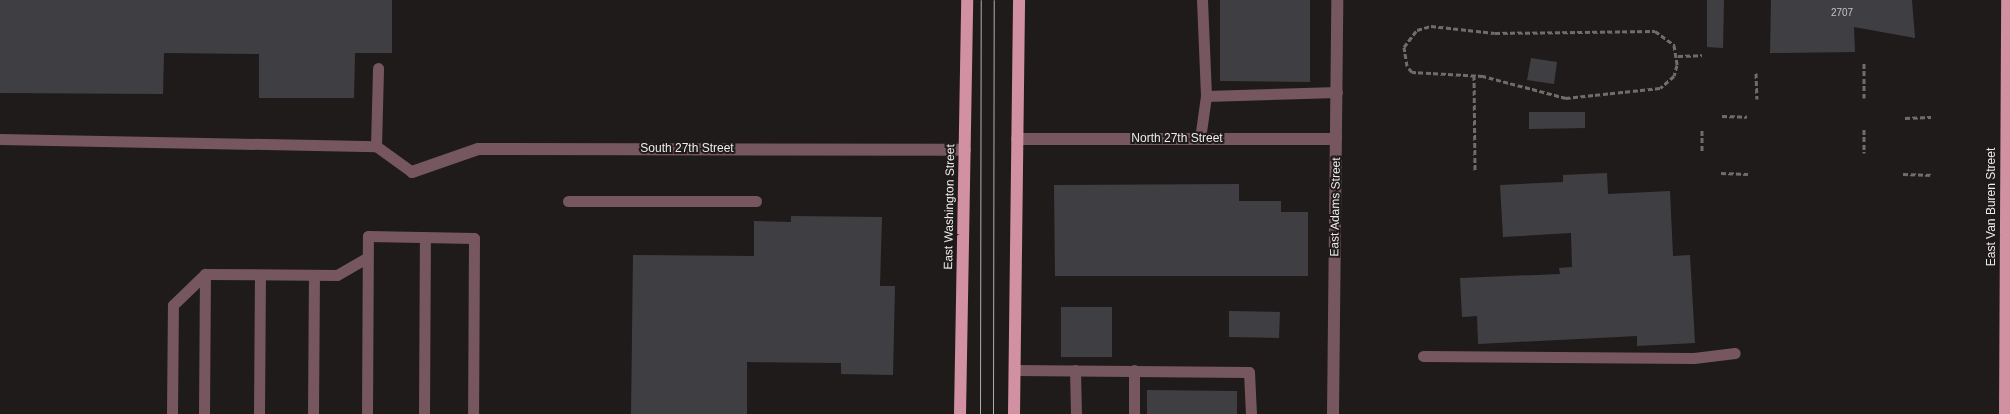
<!DOCTYPE html>
<html>
<head>
<meta charset="utf-8">
<style>
  body { margin:0 }
  #map { position:relative; width:2010px; height:414px; overflow:hidden; background:#1f1b1a; font-family:Arial,sans-serif }
  div>[style] { position:absolute }
  .building>* { inset:0; background:#3f3f43 }
  .path>* { height:3px; margin-top:-1.5px; transform-origin:0; background:repeating-linear-gradient(90deg,#706c6b 0 5px,transparent 0 7.5px) }
  .service>* { height:11px; margin:-5.5px; padding:0 5.5px; transform-origin:5.5px; border-radius:5.5px; background:#76575f }
  .minor>* { height:12px; margin:-6px; padding:0 6px; transform-origin:6px; border-radius:6px; background:#76575f }
  .primary>* { height:12px; margin:-6px; padding:0 6px; transform-origin:6px; border-radius:6px; background:#d191a2 }
  .tram>* { height:1px; margin:-0.5px; padding:0 0.5px; transform-origin:0.5px; border-radius:0.5px; background:#b3afae }
  span { translate:-50% -50%; white-space:nowrap; text-align:center; line-height:1.15; -webkit-text-stroke:4px #1f1b1a; paint-order:stroke }
  .number-label { font-size:10px; color:#c3c1c1 }
  .number-label span { -webkit-text-stroke-width:0 }
  .street-label { font-size:12px; color:#efeceb }
</style>
</head>
<body>
<div id="map">
  <div class="building">
    <i style="clip-path:polygon(0 0,392px 0,392px 53px,355px 53px,354px 98px,259px 98px,259px 54px,164px 53px,163px 94px,0 93px)"></i>
    <i style="clip-path:polygon(1220px 0,1310px 0,1310px 82px,1220px 81px)"></i>
    <i style="clip-path:polygon(1707px 0,1724px 0,1723px 48px,1707px 47px)"></i>
    <i style="clip-path:polygon(1771px 0,1912px 0,1915px 38px,1854px 27px,1855px 52px,1770px 53px)"></i>
    <i style="clip-path:polygon(1531px 58px,1557px 62px,1554px 84px,1527px 80px)"></i>
    <i style="clip-path:polygon(1529px 112px,1585px 112px,1585px 128px,1529px 129px)"></i>
    <i style="clip-path:polygon(1607px 173px,1608px 194px,1670px 191px,1673px 256px,1690px 255px,1695px 343px,1637px 346px,1637px 336px,1478px 344px,1477px 316px,1462px 317px,1460px 278px,1560px 274px,1559px 268px,1572px 267px,1571px 233px,1503px 237px,1500px 185px,1563px 182px,1563px 175px)"></i>
    <i style="clip-path:polygon(1239px 184px,1239px 201px,1281px 201px,1281px 212px,1308px 212px,1308px 276px,1055px 276px,1054px 185px)"></i>
    <i style="clip-path:polygon(791px 216px,882px 217px,880px 286px,895px 286px,893px 375px,841px 374px,841px 363px,747px 362px,747px 414px,631px 414px,633px 255px,754px 256px,754px 221px,791px 222px)"></i>
    <i style="clip-path:polygon(1061px 307px,1112px 307px,1112px 357px,1061px 357px)"></i>
    <i style="clip-path:polygon(1229px 311px,1280px 312px,1279px 338px,1229px 337px)"></i>
    <i style="clip-path:polygon(1147px 390px,1237px 391px,1237px 414px,1147px 414px)"></i>
  </div>
  <div class="path">
    <i style="left:1431px;top:26px;width:64px;rotate:6.2deg"></i>
    <i style="left:1495px;top:33px;width:160px;rotate:-0.7deg"></i>
    <i style="left:1655px;top:31px;width:24px;rotate:36deg"></i>
    <i style="left:1674px;top:45px;width:20px;rotate:81deg"></i>
    <i style="left:1677px;top:65px;width:11px;rotate:105deg"></i>
    <i style="left:1674px;top:76px;width:18px;rotate:139deg"></i>
    <i style="left:1660px;top:88px;width:95px;rotate:173.9deg"></i>
    <i style="left:1566px;top:98px;width:86px;rotate:-165.2deg"></i>
    <i style="left:1483px;top:76px;width:71px;rotate:-176.8deg"></i>
    <i style="left:1412px;top:72px;width:8px;rotate:-130deg"></i>
    <i style="left:1407px;top:66px;width:19px;rotate:-99deg"></i>
    <i style="left:1404px;top:47px;width:21px;rotate:-53deg"></i>
    <i style="left:1417px;top:30px;width:15px;rotate:-16deg"></i>
    <i style="left:1678px;top:56px;width:24px;rotate:-2deg"></i>
    <i style="left:1756px;top:73px;width:26px;rotate:88deg"></i>
    <i style="left:1474px;top:75px;width:97px;rotate:89.4deg"></i>
    <i style="left:1864px;top:98px;width:35px;rotate:-90deg"></i>
    <i style="left:1722px;top:116px;width:25px;rotate:2deg"></i>
    <i style="left:1905px;top:118px;width:26px;rotate:-2deg"></i>
    <i style="left:1864px;top:129px;width:24px;rotate:90deg"></i>
    <i style="left:1702px;top:130px;width:21px;rotate:90deg"></i>
    <i style="left:1721px;top:173px;width:27px;rotate:2deg"></i>
    <i style="left:1903px;top:174px;width:30px;rotate:2deg"></i>
  </div>
  <div class="service">
    <i style="left:1202px;top:0;width:96px;rotate:87.6deg"></i>
    <i style="left:0;top:139px;width:376px;rotate:1.1deg"></i>
    <i style="left:376px;top:146px;width:44px;rotate:35.8deg"></i>
    <i style="left:1200px;top:139px;width:43px;rotate:-82.1deg"></i>
    <i style="left:1206px;top:96px;width:131px;rotate:-1.7deg"></i>
    <i style="left:376px;top:146px;width:78px;rotate:-88.5deg"></i>
    <i style="left:568px;top:201px;width:188px"></i>
    <i style="left:1423px;top:356px;width:271px;rotate:0.4deg"></i>
    <i style="left:1694px;top:358px;width:41px;rotate:-7deg"></i>
    <i style="left:1015px;top:370px;width:234px;rotate:0.5deg"></i>
    <i style="left:1249px;top:372px;width:42px;rotate:87.3deg"></i>
    <i style="left:1075px;top:370px;width:44px;rotate:88.7deg"></i>
    <i style="left:1134px;top:370px;width:44px;rotate:90deg"></i>
    <i style="left:172px;top:414px;width:109px;rotate:-89.5deg"></i>
    <i style="left:173px;top:305px;width:45px;rotate:-44.1deg"></i>
    <i style="left:205px;top:274px;width:132px;rotate:0.4deg"></i>
    <i style="left:337px;top:275px;width:34px;rotate:-30deg"></i>
    <i style="left:204px;top:414px;width:140px;rotate:-89.6deg"></i>
    <i style="left:259px;top:414px;width:139px;rotate:-89.6deg"></i>
    <i style="left:313px;top:414px;width:139px;rotate:-89.6deg"></i>
    <i style="left:367px;top:414px;width:178px;rotate:-89.7deg"></i>
    <i style="left:368px;top:236px;width:106px;rotate:1.1deg"></i>
    <i style="left:474px;top:238px;width:176px;rotate:90.3deg"></i>
    <i style="left:424px;top:414px;width:177px;rotate:-89.7deg"></i>
  </div>
  <div class="minor">
    <i style="left:1017px;top:139px;width:319px"></i>
    <i style="left:412px;top:172px;width:70px;rotate:-19.2deg"></i>
    <i style="left:478px;top:149px;width:487px;rotate:0.1deg"></i>
    <i style="left:1333px;top:414px;width:414px;rotate:-89.4deg"></i>
  </div>
  <div class="primary">
    <i style="left:960px;top:414px;width:414px;rotate:-89deg"></i>
    <i style="left:1014px;top:414px;width:414px;rotate:-89.3deg"></i>
    <i style="left:2005px;top:414px;width:414px;rotate:-89.7deg"></i>
  </div>
  <div class="tram">
    <i style="left:980px;top:414px;width:414px;rotate:-89.9deg"></i>
    <i style="left:993px;top:414px;width:414px;rotate:-89.9deg"></i>
  </div>
  <div class="number-label">
    <span style="left:1842px;top:13px">2707</span>
  </div>
  <div class="street-label">
    <span style="left:1177px;top:139px">North 27th Street</span>
    <span style="left:687px;top:149px">South 27th Street</span>
    <span style="left:950px;top:207px;rotate:-89deg">East Washington Street</span>
    <span style="left:1336px;top:207px;rotate:-89deg">East Adams Street</span>
    <span style="left:1992px;top:207px;rotate:-90deg">East Van Buren Street</span>
  </div>
</div>
</body>
</html>
